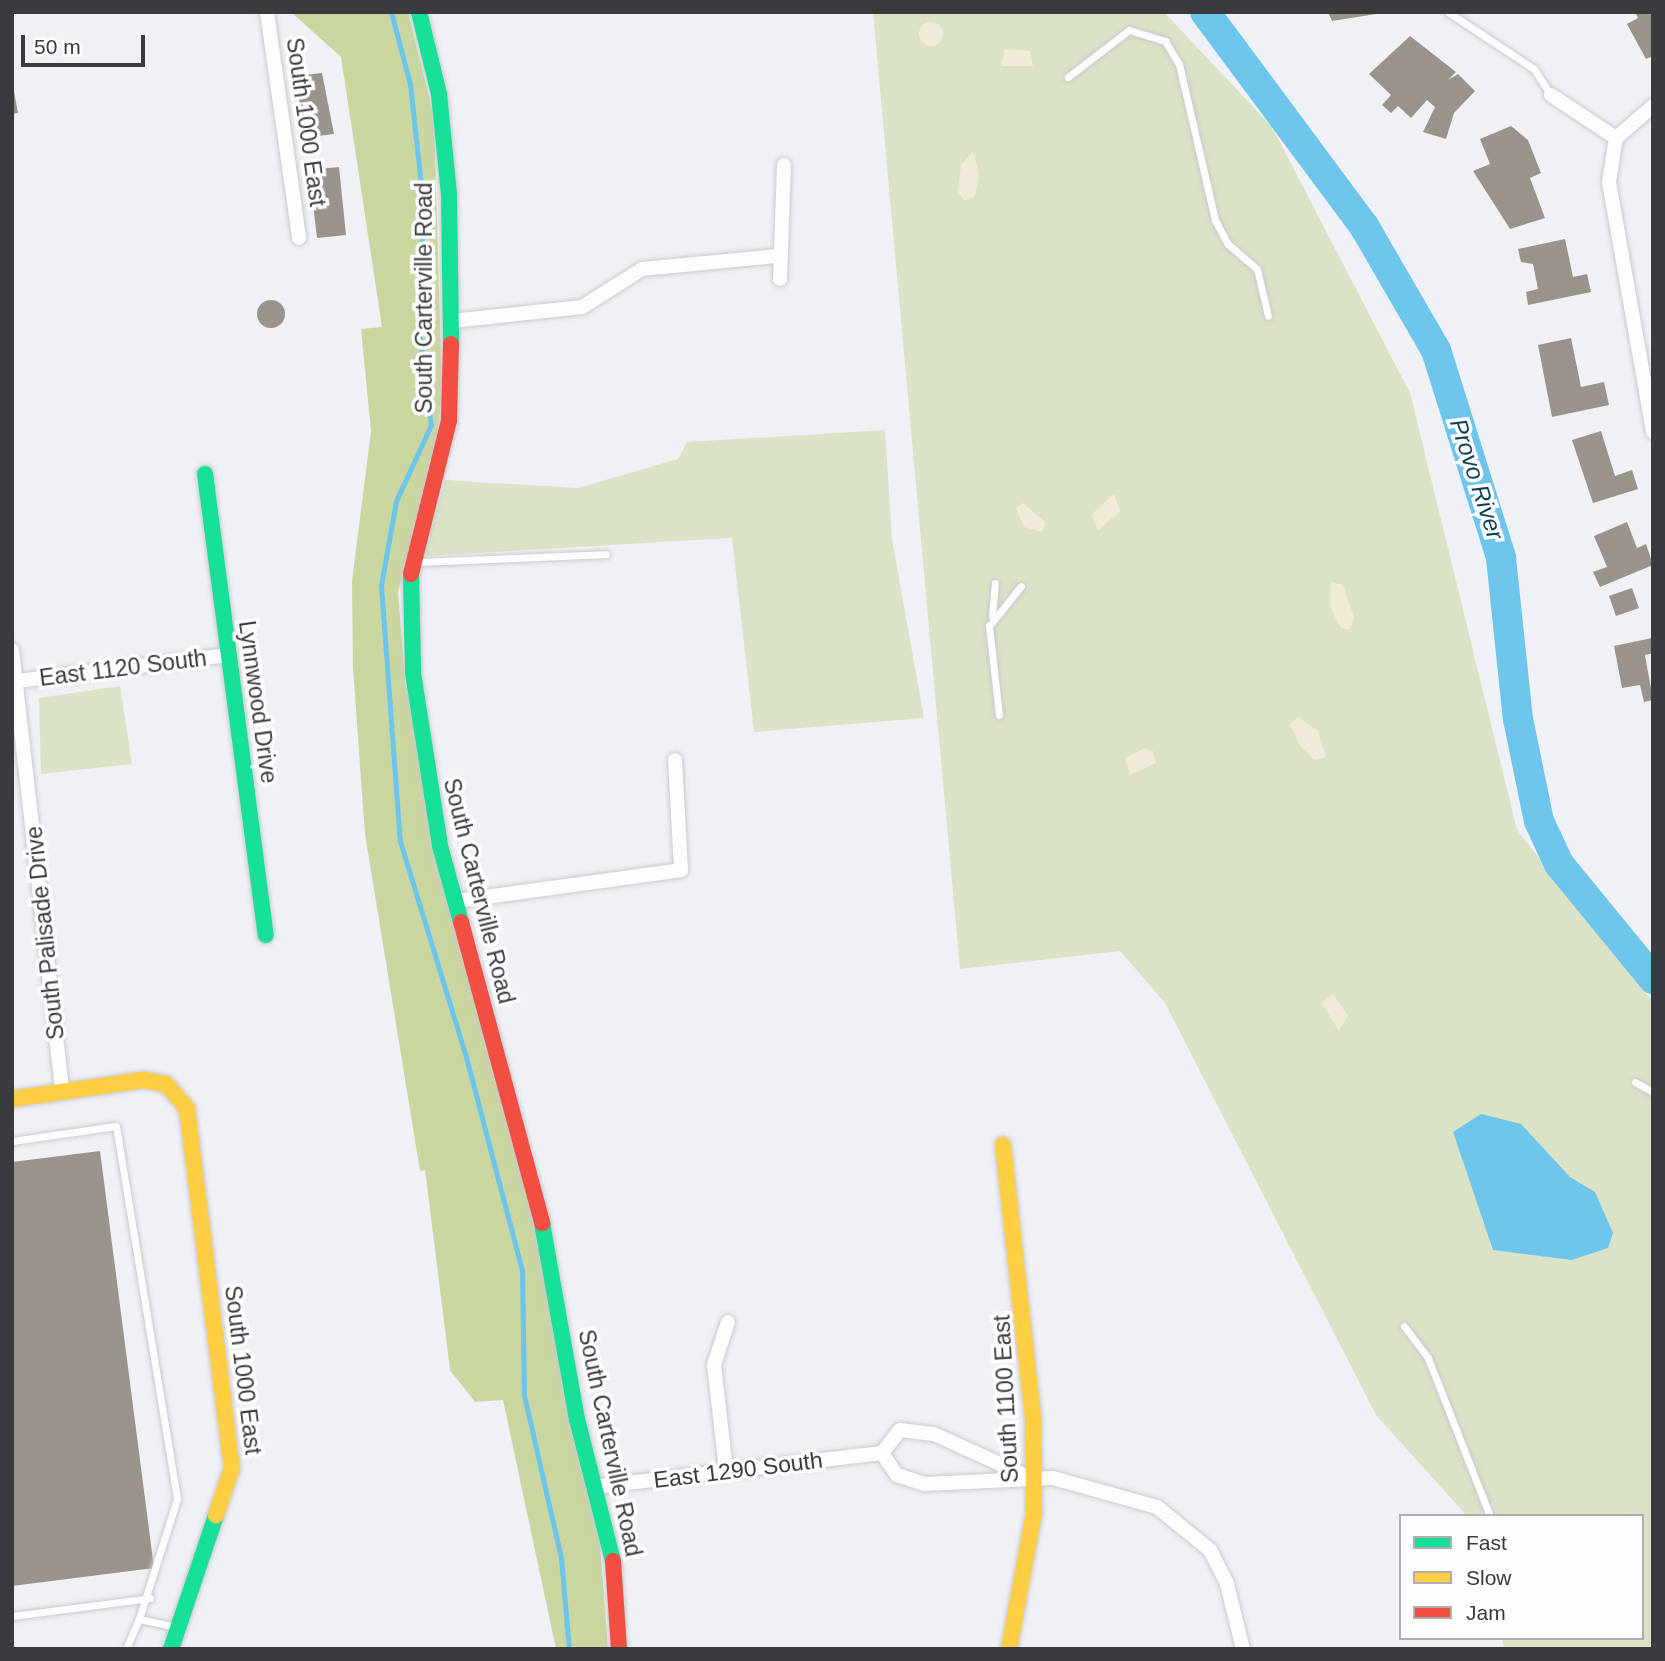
<!DOCTYPE html>
<html>
<head>
<meta charset="utf-8">
<style>
  body { margin:0 }
  #map { position:relative; width:1665px; height:1661px; overflow:hidden; background:#f0f1f6; font-family:Helvetica,sans-serif }
  div>[style] { position:absolute }
  .green>* { inset:0; background:#dbe3c6 }
  .forest>* { inset:0; background:#cad6a0 }
  .sand>* { inset:0; background:#f0ebd9 }
  .round { border-radius:50% }
  .water>* { inset:0; background:#6ec5ec }
  .stream>* { height:5px; margin:-2.5px; padding:0 2.5px; transform-origin:2.5px; border-radius:2.5px; background:#6ec5ec }
  .river>* { height:30px; margin:-15px; padding:0 15px; transform-origin:15px; border-radius:15px; background:#6ec5ec }
  .building>* { inset:0; background:#99938c }
  .roads { filter:drop-shadow(0 0 2px #cacace) drop-shadow(0 0 2px #cacace) }
  .lane>* { height:7px; margin:-3.5px; padding:0 3.5px; transform-origin:3.5px; border-radius:3.5px; background:#fdfdfe }
  .street>* { height:14px; margin:-7px; padding:0 7px; transform-origin:7px; border-radius:7px; background:#fdfdfe }
  .fast>* { height:16px; margin:-8px; padding:0 8px; transform-origin:8px; border-radius:8px; background:#16e098 }
  .slow>* { height:16px; margin:-8px; padding:0 8px; transform-origin:8px; border-radius:8px; background:#ffcf43 }
  .jam>* { height:16px; margin:-8px; padding:0 8px; transform-origin:8px; border-radius:8px; background:#f24e42 }
  span { translate:-50% -50%; white-space:nowrap; text-align:center; line-height:1.15; -webkit-text-stroke:7px #fdfdff; paint-order:stroke }
  .street-label { font-size:23px; color:#3b3b3f }
  .water-label { font-size:24px; color:#0a3f55; font-style:italic }
  .frame { position:absolute; inset:0; border:14px solid #3b3b3f; pointer-events:none }
  .legend { position:absolute; left:1399px; top:1514px; width:245px; height:126px; box-sizing:border-box; background:#fdfdff; border:2px solid #afafb2; margin:0; padding:9px 12px; list-style:none; font-size:21px; color:#3b3b3f }
  .legend li { display:flex; align-items:center; gap:14px; height:35px }
  .legend b { width:35px; border:2px solid #afafb2 }
  .scale { position:absolute; left:21px; top:35px; width:124px; height:32px; box-sizing:border-box; border:4px solid #3b3b3f; border-top:0; padding-left:9px; font-size:21px; line-height:24px; white-space:nowrap; color:#3b3b3f; -webkit-text-stroke:5px #fdfdff; paint-order:stroke }
</style>
</head>
<body>
<div id="map">
  <div class="green">
    <i style="clip-path:polygon(873px 12px,1164px 12px,1272px 127px,1410px 393px,1517px 830px,1653px 1002px,1653px 1649px,1504px 1649px,1502px 1638px,1642px 1638px,1642px 1516px,1467px 1516px,1376px 1415px,1165px 1003px,1120px 951px,960px 969px)"></i>
    <i style="clip-path:polygon(885px 430px,892px 539px,924px 718px,754px 732px,732px 538px,423px 556px,445px 480px,578px 488px,678px 459px,687px 442px)"></i>
    <i style="clip-path:polygon(120px 686px,132px 764px,41px 774px,39px 698px)"></i>
  </div>
  <div class="forest">
    <i style="clip-path:polygon(291px 12px,408px 12px,434px 117px,442px 393px,436px 447px,398px 592px,405px 682px,547px 1268px,562px 1387px,600px 1543px,608px 1649px,556px 1649px,503px 1400px,475px 1402px,450px 1370px,425px 1170px,420px 1171px,365px 834px,353px 668px,352px 581px,371px 431px,361px 329px,382px 327px,341px 57px)"></i>
  </div>
  <div class="sand">
    <i class="round" style="left:919px;top:22px;width:24px;height:24px"></i>
    <i style="clip-path:polygon(1005px 49px,1030px 51px,1033px 66px,1001px 66px)"></i>
    <i style="clip-path:polygon(973px 152px,979px 173px,975px 196px,965px 201px,958px 192px,961px 165px)"></i>
    <i style="clip-path:polygon(1114px 494px,1120px 511px,1098px 531px,1091px 515px)"></i>
    <i style="clip-path:polygon(1023px 503px,1046px 523px,1042px 532px,1024px 527px,1016px 508px)"></i>
    <i style="clip-path:polygon(1331px 582px,1343px 585px,1354px 618px,1350px 629px,1341px 628px,1330px 607px)"></i>
    <i style="clip-path:polygon(1298px 717px,1318px 731px,1326px 757px,1315px 760px,1301px 747px,1290px 725px)"></i>
    <i style="clip-path:polygon(1143px 749px,1153px 751px,1156px 763px,1130px 775px,1125px 758px)"></i>
    <i style="clip-path:polygon(1333px 994px,1348px 1016px,1339px 1031px,1322px 1003px)"></i>
  </div>
  <div class="water">
    <i style="clip-path:polygon(1481px 1114px,1521px 1124px,1570px 1177px,1595px 1192px,1613px 1233px,1608px 1248px,1572px 1260px,1493px 1250px,1453px 1132px)"></i>
  </div>
  <div class="stream">
    <i style="left:391px;top:12px;width:74px;rotate:75.2deg"></i>
    <i style="left:410px;top:84px;width:120px;rotate:83.8deg"></i>
    <i style="left:423px;top:203px;width:126px;rotate:91.8deg"></i>
    <i style="left:419px;top:329px;width:97px;rotate:82.9deg"></i>
    <i style="left:431px;top:425px;width:84px;rotate:114.7deg"></i>
    <i style="left:396px;top:501px;width:85px;rotate:100.1deg"></i>
    <i style="left:381px;top:585px;width:257px;rotate:85.8deg"></i>
    <i style="left:400px;top:841px;width:226px;rotate:73deg"></i>
    <i style="left:466px;top:1057px;width:220px;rotate:75.3deg"></i>
    <i style="left:522px;top:1270px;width:125px;rotate:89.1deg"></i>
    <i style="left:524px;top:1395px;width:167px;rotate:77.2deg"></i>
    <i style="left:561px;top:1558px;width:91px;rotate:85deg"></i>
  </div>
  <div class="river">
    <i style="left:1205px;top:12px;width:267px;rotate:53.4deg"></i>
    <i style="left:1364px;top:226px;width:143px;rotate:59.9deg"></i>
    <i style="left:1436px;top:350px;width:218px;rotate:72.6deg"></i>
    <i style="left:1501px;top:558px;width:162px;rotate:84deg"></i>
    <i style="left:1518px;top:719px;width:104px;rotate:78.4deg"></i>
    <i style="left:1539px;top:821px;width:47px;rotate:65.1deg"></i>
    <i style="left:1559px;top:864px;width:149px;rotate:50.7deg"></i>
  </div>
  <div class="building">
    <i style="clip-path:polygon(1328px 12px,1376px 12px,1376px 14px,1332px 21px)"></i>
    <i style="clip-path:polygon(1635px 12px,1653px 12px,1653px 56px,1646px 59px,1627px 24px,1638px 18px)"></i>
    <i style="clip-path:polygon(1410px 36px,1456px 72px,1448px 80px,1458px 74px,1475px 91px,1454px 113px,1446px 139px,1423px 132px,1435px 107px,1427px 100px,1411px 118px,1398px 106px,1391px 113px,1382px 105px,1391px 95px,1369px 74px)"></i>
    <i style="clip-path:polygon(322px 73px,334px 134px,304px 138px,296px 76px)"></i>
    <i style="clip-path:polygon(12px 81px,18px 113px,12px 114px)"></i>
    <i style="clip-path:polygon(1511px 126px,1528px 140px,1541px 173px,1530px 178px,1545px 218px,1510px 229px,1473px 171px,1490px 164px,1480px 139px)"></i>
    <i style="clip-path:polygon(339px 167px,346px 235px,317px 238px,309px 170px)"></i>
    <i style="clip-path:polygon(1565px 239px,1573px 277px,1587px 274px,1591px 292px,1528px 305px,1526px 292px,1538px 289px,1533px 264px,1521px 262px,1518px 249px)"></i>
    <i class="round" style="left:257px;top:300px;width:28px;height:28px"></i>
    <i style="clip-path:polygon(1571px 338px,1581px 387px,1604px 382px,1609px 405px,1552px 417px,1538px 345px)"></i>
    <i style="clip-path:polygon(1601px 431px,1615px 476px,1632px 470px,1638px 489px,1593px 503px,1572px 440px)"></i>
    <i style="clip-path:polygon(1627px 522px,1637px 548px,1646px 544px,1653px 565px,1600px 587px,1593px 572px,1607px 567px,1594px 536px)"></i>
    <i style="clip-path:polygon(1632px 588px,1639px 608px,1616px 616px,1609px 596px)"></i>
    <i style="clip-path:polygon(1652px 638px,1653px 653px,1645px 655px,1653px 700px,1644px 702px,1640px 685px,1622px 688px,1614px 646px)"></i>
    <i style="clip-path:polygon(100px 1151px,154px 1568px,12px 1586px,12px 1162px)"></i>
  </div>
  <div class="roads">
    <div class="lane">
      <i style="left:1448px;top:12px;width:103px;rotate:33.5deg"></i>
      <i style="left:1534px;top:69px;width:31px;rotate:57deg"></i>
      <i style="left:1068px;top:77px;width:77px;rotate:-37.6deg"></i>
      <i style="left:1129px;top:30px;width:38px;rotate:17deg"></i>
      <i style="left:1165px;top:41px;width:27px;rotate:59deg"></i>
      <i style="left:1179px;top:64px;width:160px;rotate:77deg"></i>
      <i style="left:1215px;top:220px;width:27px;rotate:62deg"></i>
      <i style="left:1228px;top:244px;width:38px;rotate:41deg"></i>
      <i style="left:1257px;top:269px;width:48px;rotate:76.8deg"></i>
      <i style="left:417px;top:562px;width:189px;rotate:-2.4deg"></i>
      <i style="left:992px;top:616px;width:33px;rotate:-85deg"></i>
      <i style="left:999px;top:715px;width:90px;rotate:-96.4deg"></i>
      <i style="left:989px;top:626px;width:51px;rotate:-51.3deg"></i>
      <i style="left:1635px;top:1082px;width:21px;rotate:29deg"></i>
      <i style="left:12px;top:1141px;width:105px;rotate:-8.2deg"></i>
      <i style="left:116px;top:1126px;width:378px;rotate:80.7deg"></i>
      <i style="left:177px;top:1499px;width:126px;rotate:107.6deg"></i>
      <i style="left:1404px;top:1326px;width:40px;rotate:53deg"></i>
      <i style="left:1428px;top:1358px;width:170px;rotate:68.6deg"></i>
      <i style="left:12px;top:1616px;width:139px;rotate:-7.4deg"></i>
      <i style="left:126px;top:1649px;width:33px;rotate:-67deg"></i>
      <i style="left:139px;top:1619px;width:39px;rotate:12deg"></i>
    </div>
    <div class="street">
      <i style="left:267px;top:12px;width:228px;rotate:81.9deg"></i>
      <i style="left:1551px;top:95px;width:78px;rotate:33.5deg"></i>
      <i style="left:1653px;top:106px;width:49px;rotate:139.1deg"></i>
      <i style="left:1616px;top:138px;width:45px;rotate:99deg"></i>
      <i style="left:1609px;top:182px;width:254px;rotate:80deg"></i>
      <i style="left:780px;top:279px;width:114px;rotate:-88deg"></i>
      <i style="left:452px;top:321px;width:131px;rotate:-6.1deg"></i>
      <i style="left:582px;top:307px;width:71px;rotate:-32.3deg"></i>
      <i style="left:642px;top:269px;width:137px;rotate:-5.5deg"></i>
      <i style="left:12px;top:650px;width:444px;rotate:83.5deg"></i>
      <i style="left:17px;top:681px;width:214px;rotate:-7deg"></i>
      <i style="left:456px;top:901px;width:227px;rotate:-7.8deg"></i>
      <i style="left:681px;top:870px;width:110px;rotate:-93.1deg"></i>
      <i style="left:882px;top:1453px;width:27px;rotate:56deg"></i>
      <i style="left:897px;top:1475px;width:28px;rotate:18deg"></i>
      <i style="left:924px;top:1484px;width:129px;rotate:-2.7deg"></i>
      <i style="left:1053px;top:1478px;width:108px;rotate:15.6deg"></i>
      <i style="left:1157px;top:1507px;width:68px;rotate:39.1deg"></i>
      <i style="left:1210px;top:1550px;width:38px;rotate:63deg"></i>
      <i style="left:1227px;top:1584px;width:67px;rotate:76.2deg"></i>
      <i style="left:726px;top:1470px;width:106px;rotate:-96.5deg"></i>
      <i style="left:714px;top:1365px;width:45px;rotate:-72deg"></i>
      <i style="left:593px;top:1487px;width:291px;rotate:-6.7deg"></i>
      <i style="left:882px;top:1453px;width:29px;rotate:-52deg"></i>
      <i style="left:900px;top:1430px;width:34px;rotate:7deg"></i>
      <i style="left:934px;top:1434px;width:109px;rotate:24.4deg"></i>
    </div>
    <div class="fast">
      <i style="left:419px;top:12px;width:84px;rotate:76.3deg"></i>
      <i style="left:439px;top:94px;width:100px;rotate:84.3deg"></i>
      <i style="left:449px;top:194px;width:150px;rotate:89.2deg"></i>
      <i style="left:205px;top:474px;width:465px;rotate:82.5deg"></i>
      <i style="left:411px;top:574px;width:99px;rotate:88.8deg"></i>
      <i style="left:413px;top:673px;width:175px;rotate:81.1deg"></i>
      <i style="left:440px;top:846px;width:79px;rotate:74.6deg"></i>
      <i style="left:542px;top:1223px;width:199px;rotate:79.9deg"></i>
      <i style="left:577px;top:1419px;width:146px;rotate:75.8deg"></i>
      <i style="left:171px;top:1649px;width:141px;rotate:-71.4deg"></i>
    </div>
    <div class="slow">
      <i style="left:12px;top:1099px;width:133px;rotate:-8.2deg"></i>
      <i style="left:144px;top:1080px;width:22px;rotate:10deg"></i>
      <i style="left:166px;top:1084px;width:32px;rotate:49deg"></i>
      <i style="left:187px;top:1108px;width:363px;rotate:82.9deg"></i>
      <i style="left:232px;top:1468px;width:50px;rotate:108.8deg"></i>
      <i style="left:1003px;top:1145px;width:274px;rotate:83.7deg"></i>
      <i style="left:1033px;top:1417px;width:96px;rotate:89.4deg"></i>
      <i style="left:1034px;top:1513px;width:138px;rotate:100.4deg"></i>
    </div>
    <div class="jam">
      <i style="left:411px;top:574px;width:159px;rotate:-76.1deg"></i>
      <i style="left:449px;top:420px;width:76px;rotate:-88.5deg"></i>
      <i style="left:461px;top:922px;width:312px;rotate:74.9deg"></i>
      <i style="left:613px;top:1561px;width:88px;rotate:86.1deg"></i>
    </div>
  </div>
  <div class="street-label">
    <span style="left:306px;top:122px;rotate:82deg">South 1000 East</span>
    <span style="left:424px;top:298px;rotate:-90deg">South Carterville Road</span>
    <span style="left:123px;top:668px;rotate:-7deg">East 1120 South</span>
    <span style="left:258px;top:702px;rotate:82deg">Lynnwood Drive</span>
    <span style="left:479px;top:891px;rotate:76deg">South Carterville Road</span>
    <span style="left:45px;top:933px;rotate:-96deg">South Palisade Drive</span>
    <span style="left:243px;top:1370px;rotate:83deg">South 1000 East</span>
    <span style="left:1006px;top:1399px;rotate:-93deg">South 1100 East</span>
    <span style="left:610px;top:1443px;rotate:78deg">South Carterville Road</span>
    <span style="left:738px;top:1470px;rotate:-7deg">East 1290 South</span>
  </div>
  <div class="water-label">
    <span style="left:1477px;top:479px;rotate:72deg">Provo River</span>
  </div>
  <div class="frame"></div>
  <ul class="legend">
  <li><b style="height:9px;background:#16e098"></b>Fast</li>
  <li><b style="height:9px;background:#ffcf43"></b>Slow</li>
  <li><b style="height:9px;background:#f24e42"></b>Jam</li>
  </ul>
  <div class="scale">50 m</div>
</div>
</body>
</html>
